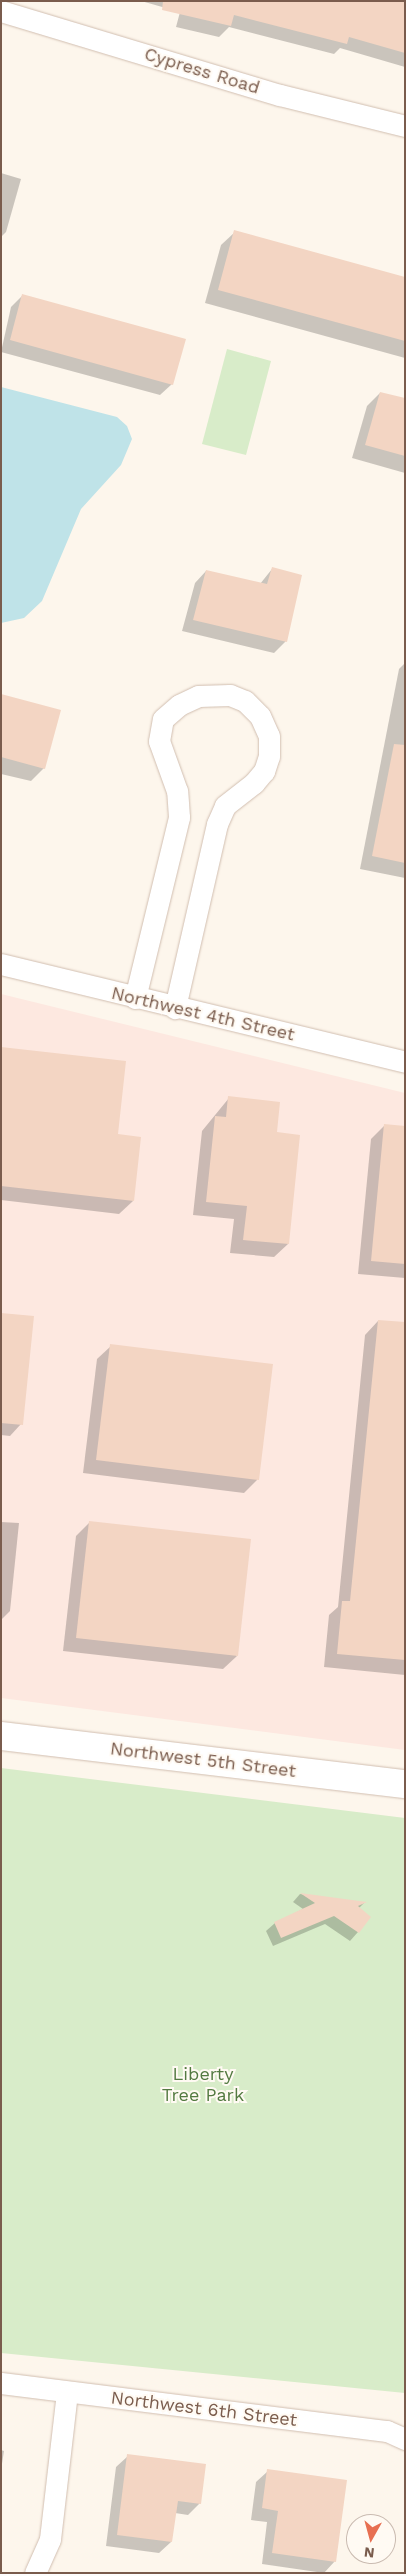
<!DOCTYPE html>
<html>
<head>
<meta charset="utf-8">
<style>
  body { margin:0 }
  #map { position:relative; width:406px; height:2574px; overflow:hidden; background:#fdf6ec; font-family:"Work Sans",sans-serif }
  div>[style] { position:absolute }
  .commercial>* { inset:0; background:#fde8e0 }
  .green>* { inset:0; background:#d8ecc9 }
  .water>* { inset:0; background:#bfe3e8 }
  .shadow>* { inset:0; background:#0003 }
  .building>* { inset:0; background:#f3d5c3 }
  .roads { filter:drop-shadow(0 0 1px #d1beb0) drop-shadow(0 0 1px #d1beb0) }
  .minor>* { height:21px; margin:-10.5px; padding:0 10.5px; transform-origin:10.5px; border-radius:10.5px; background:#fff }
  .tertiary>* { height:28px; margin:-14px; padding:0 14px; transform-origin:14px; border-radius:14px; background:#fff }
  span { translate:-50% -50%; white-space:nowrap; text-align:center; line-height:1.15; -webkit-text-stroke:4px #fffaf3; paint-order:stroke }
  .street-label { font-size:18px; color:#7a5c4d }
  .park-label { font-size:18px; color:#537a41 }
  .frame { position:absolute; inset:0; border:2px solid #7a5c4d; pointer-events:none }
  .north { position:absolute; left:346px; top:2514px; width:50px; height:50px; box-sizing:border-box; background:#fffaf3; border:1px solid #cabbb1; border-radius:50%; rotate:187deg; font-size:14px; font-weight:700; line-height:20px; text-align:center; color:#7a5c4d }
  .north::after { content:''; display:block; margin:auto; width:18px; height:22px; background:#e76f51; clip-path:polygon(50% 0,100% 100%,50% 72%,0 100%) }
</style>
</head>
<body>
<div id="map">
  <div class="commercial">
    <i style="clip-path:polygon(1px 994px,405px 1093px,405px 1750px,1px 1698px)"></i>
  </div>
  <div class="green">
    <i style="clip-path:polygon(227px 349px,271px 361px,246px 455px,202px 444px)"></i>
    <i style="clip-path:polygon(1px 1768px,405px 1818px,405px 2393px,1px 2353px)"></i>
  </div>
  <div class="water">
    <i style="clip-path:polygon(1px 387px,117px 417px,127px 426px,132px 439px,121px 465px,81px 509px,42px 601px,24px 618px,1px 623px)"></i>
  </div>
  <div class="shadow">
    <i style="clip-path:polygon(141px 1px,405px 1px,405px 67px,340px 48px,334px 54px,229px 27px,219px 37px,176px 27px,180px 12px)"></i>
    <i style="clip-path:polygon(1px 173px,21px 179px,6px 232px,1px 237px)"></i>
    <i style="clip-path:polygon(235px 232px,405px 279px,405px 358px,205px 303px,221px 245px)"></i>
    <i style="clip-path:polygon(23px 295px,172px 384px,160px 395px,1px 352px,11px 307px)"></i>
    <i style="clip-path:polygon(380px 393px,405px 400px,405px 473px,352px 458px,367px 406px)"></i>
    <i style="clip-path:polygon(272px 569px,286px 641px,274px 653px,182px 631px,195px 583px,206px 571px,260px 584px)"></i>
    <i style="clip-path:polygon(405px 663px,405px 878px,360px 869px,399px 669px)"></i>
    <i style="clip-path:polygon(1px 695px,44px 768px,31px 781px,1px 774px)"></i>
    <i style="clip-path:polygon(1px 1048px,116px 1135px,133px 1201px,119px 1214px,1px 1200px)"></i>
    <i style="clip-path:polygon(229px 1098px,275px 1133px,288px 1244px,274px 1257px,230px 1253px,234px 1219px,193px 1215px,202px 1131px)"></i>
    <i style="clip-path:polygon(384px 1126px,405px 1128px,405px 1278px,358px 1274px,371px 1139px)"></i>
    <i style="clip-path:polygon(1px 1314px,21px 1424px,10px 1436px,1px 1435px)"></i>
    <i style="clip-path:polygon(378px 1321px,405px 1324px,405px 1675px,324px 1667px,329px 1615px,338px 1607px,365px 1335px)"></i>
    <i style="clip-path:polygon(111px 1346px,271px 1365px,257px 1480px,244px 1493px,83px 1473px,97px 1359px)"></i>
    <i style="clip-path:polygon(1px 1522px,19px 1523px,10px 1611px,1px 1620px)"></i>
    <i style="clip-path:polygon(90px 1522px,237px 1656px,223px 1669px,63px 1651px,76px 1536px)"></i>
    <i style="clip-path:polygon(300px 1894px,364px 1903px,359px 1908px,358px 1932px,350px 1941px,325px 1924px,273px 1946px,266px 1931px,275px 1923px,303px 1909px,293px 1902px)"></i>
    <i style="clip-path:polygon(1px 2450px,4px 2451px,1px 2470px)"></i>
    <i style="clip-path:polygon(128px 2456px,200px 2503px,188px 2515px,175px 2513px,171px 2542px,159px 2553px,106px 2546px,116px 2467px)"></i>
    <i style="clip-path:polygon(268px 2471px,335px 2561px,324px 2573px,262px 2564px,267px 2522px,251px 2520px,256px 2482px)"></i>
  </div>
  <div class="building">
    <i style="clip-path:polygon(163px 1px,405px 1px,405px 53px,349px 37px,347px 44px,234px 15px,231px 26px,162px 10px)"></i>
    <i style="clip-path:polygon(234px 230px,405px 277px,405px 341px,218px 290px)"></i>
    <i style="clip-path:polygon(22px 294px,186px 339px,173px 385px,10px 340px)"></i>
    <i style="clip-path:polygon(380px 392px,405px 398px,405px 456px,365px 445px)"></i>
    <i style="clip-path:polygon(272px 567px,302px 575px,287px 642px,193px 620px,206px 570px,267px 584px)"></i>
    <i style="clip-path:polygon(1px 694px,61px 710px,45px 769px,1px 757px)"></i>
    <i style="clip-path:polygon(394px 744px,405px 745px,405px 863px,372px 856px)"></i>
    <i style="clip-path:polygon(1px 1047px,126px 1061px,118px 1134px,141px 1137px,134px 1201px,1px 1186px)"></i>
    <i style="clip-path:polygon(228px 1096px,280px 1102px,277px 1132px,300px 1135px,289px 1244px,243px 1240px,247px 1206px,206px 1202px,215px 1116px,226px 1117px)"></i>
    <i style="clip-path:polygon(384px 1124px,405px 1126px,405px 1264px,371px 1261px)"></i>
    <i style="clip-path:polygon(1px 1313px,34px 1316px,23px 1425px,1px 1423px)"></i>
    <i style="clip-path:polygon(378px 1320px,405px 1322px,405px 1660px,337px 1654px,342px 1601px,350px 1601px)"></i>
    <i style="clip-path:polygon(110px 1344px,273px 1364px,259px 1480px,96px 1460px)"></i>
    <i style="clip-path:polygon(89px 1521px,251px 1539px,238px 1656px,76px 1638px)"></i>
    <i style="clip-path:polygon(300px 1893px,367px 1902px,358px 1906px,371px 1917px,359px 1933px,334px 1916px,281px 1938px,274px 1922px,315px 1903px)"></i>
    <i style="clip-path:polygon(127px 2454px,206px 2464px,201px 2504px,178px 2501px,172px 2542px,117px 2535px)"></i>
    <i style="clip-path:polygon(267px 2469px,347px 2480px,336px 2562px,272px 2553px,278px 2511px,262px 2508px)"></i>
  </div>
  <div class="roads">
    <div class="minor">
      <i style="left:1px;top:11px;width:291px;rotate:16.8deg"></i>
      <i style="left:280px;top:95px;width:129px;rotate:13.9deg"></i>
      <i style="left:1px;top:964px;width:416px;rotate:13.6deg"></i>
      <i style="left:135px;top:998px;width:186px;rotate:-76.3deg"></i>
      <i style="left:179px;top:817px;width:26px;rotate:-94deg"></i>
      <i style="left:177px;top:791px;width:53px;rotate:-109.8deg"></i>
      <i style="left:159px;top:741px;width:22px;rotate:-80deg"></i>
      <i style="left:163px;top:719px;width:21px;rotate:-41deg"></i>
      <i style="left:179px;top:705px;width:21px;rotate:-25deg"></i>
      <i style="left:198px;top:696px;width:32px;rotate:-2deg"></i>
      <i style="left:230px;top:695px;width:16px;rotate:22deg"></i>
      <i style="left:245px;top:701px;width:21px;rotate:45deg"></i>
      <i style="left:260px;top:716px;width:22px;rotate:66deg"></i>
      <i style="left:269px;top:736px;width:20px;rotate:90deg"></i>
      <i style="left:269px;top:756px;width:16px;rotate:108deg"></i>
      <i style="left:264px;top:771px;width:16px;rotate:130deg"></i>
      <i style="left:254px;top:783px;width:37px;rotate:142deg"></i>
      <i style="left:225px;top:806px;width:20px;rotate:114deg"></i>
      <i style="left:217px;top:824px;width:189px;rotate:102.9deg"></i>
      <i style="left:1px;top:2383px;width:389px;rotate:7.1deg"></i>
      <i style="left:387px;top:2431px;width:20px;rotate:24deg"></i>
      <i style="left:35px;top:2573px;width:37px;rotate:-66deg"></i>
      <i style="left:50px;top:2539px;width:148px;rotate:-83.4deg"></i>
    </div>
    <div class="tertiary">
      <i style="left:1px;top:1736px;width:407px;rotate:6.8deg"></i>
    </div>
  </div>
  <div class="street-label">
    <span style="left:202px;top:71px;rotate:17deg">Cypress Road</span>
    <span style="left:203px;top:1014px;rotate:13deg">Northwest 4th Street</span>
    <span style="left:203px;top:1760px;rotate:7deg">Northwest 5th Street</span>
    <span style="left:204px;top:2409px;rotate:7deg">Northwest 6th Street</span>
  </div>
  <div class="park-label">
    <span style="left:203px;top:2085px">Liberty<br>Tree Park</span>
  </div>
  <div class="frame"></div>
  <div class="north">N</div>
</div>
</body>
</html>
